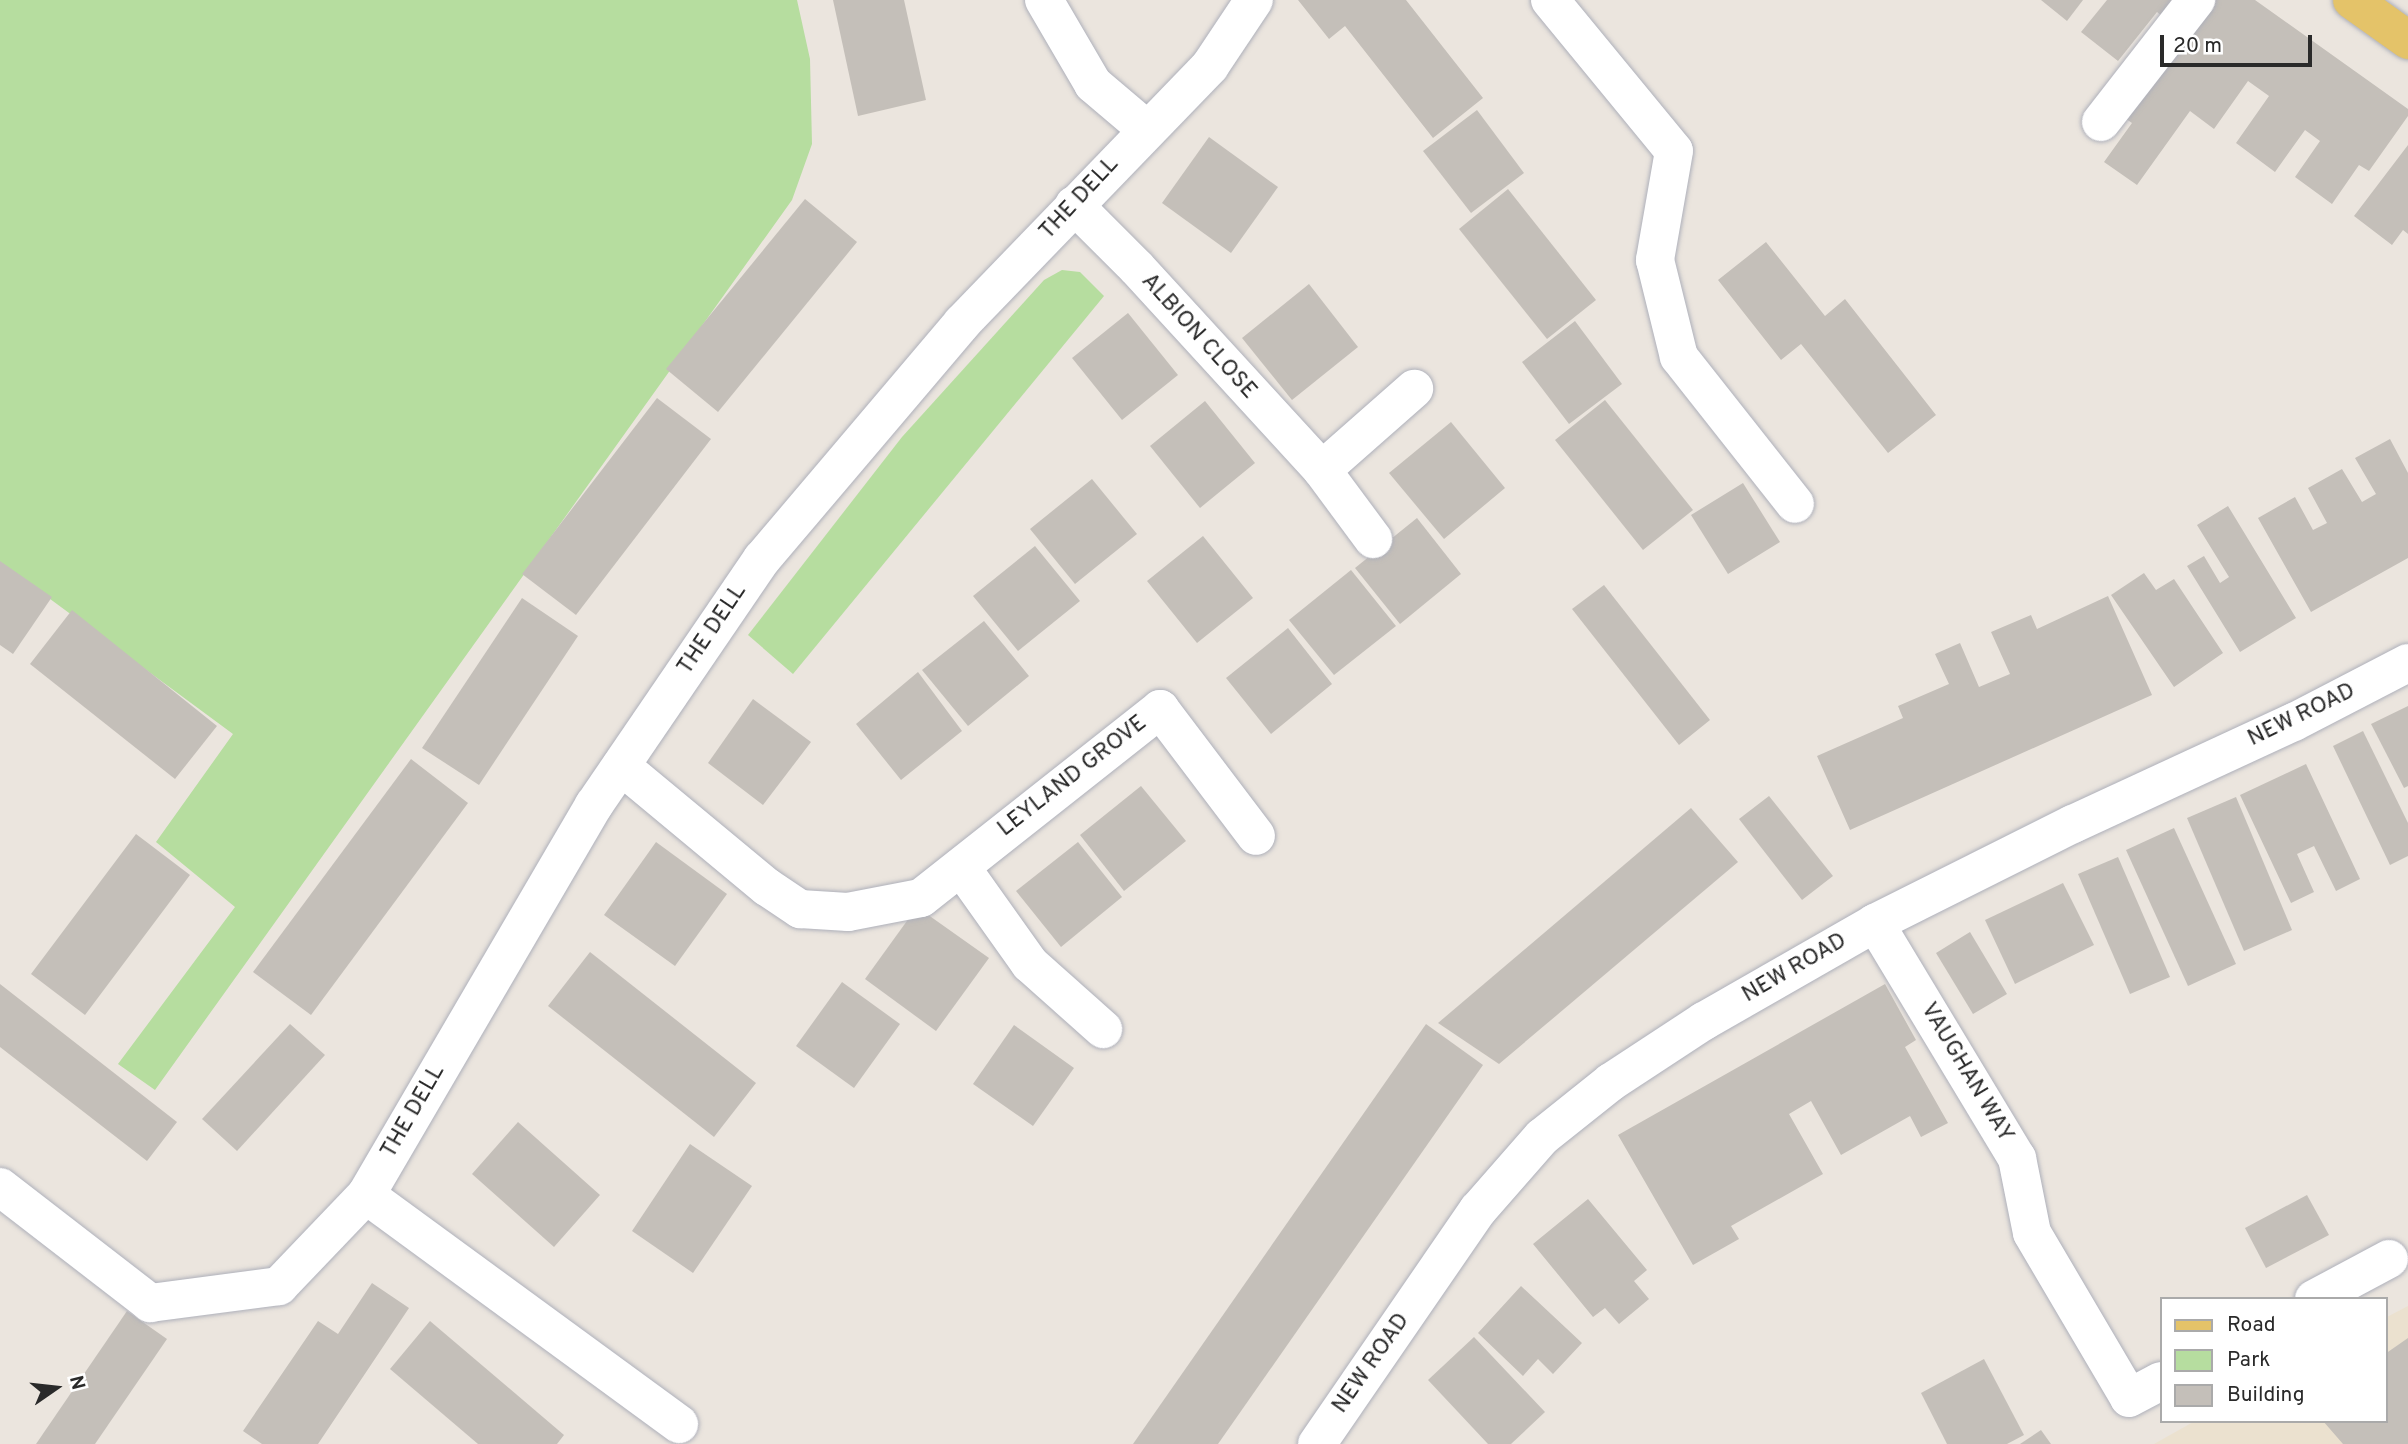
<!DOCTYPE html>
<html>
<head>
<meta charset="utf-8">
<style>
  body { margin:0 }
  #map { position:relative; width:2408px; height:1444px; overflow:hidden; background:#ebe5de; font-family:Overpass,sans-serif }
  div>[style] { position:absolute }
  .education>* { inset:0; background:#ebe1cf }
  .green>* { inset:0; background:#b6dd9f }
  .building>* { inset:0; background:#c4bfb9 }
  .roads { filter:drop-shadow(0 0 2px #aeb0ba) drop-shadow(0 0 2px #aeb0ba) }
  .minor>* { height:38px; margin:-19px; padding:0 19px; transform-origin:19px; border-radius:19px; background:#fff }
  .major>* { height:38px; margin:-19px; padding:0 19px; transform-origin:19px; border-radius:19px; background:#e4c369 }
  span { translate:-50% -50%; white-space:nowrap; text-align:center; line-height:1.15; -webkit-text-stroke:5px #fff; paint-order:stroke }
  .street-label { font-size:23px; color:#2a2a2a }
  .legend { position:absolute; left:2160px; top:1297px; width:228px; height:126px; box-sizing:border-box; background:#fff; border:2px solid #aaa; margin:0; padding:9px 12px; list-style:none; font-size:21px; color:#2a2a2a }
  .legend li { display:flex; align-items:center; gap:14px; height:35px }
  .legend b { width:35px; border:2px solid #aaa }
  .north { position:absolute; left:21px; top:1353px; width:70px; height:70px; -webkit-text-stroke:5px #fff; paint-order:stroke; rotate:76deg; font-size:19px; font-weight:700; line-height:28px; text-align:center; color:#2a2a2a }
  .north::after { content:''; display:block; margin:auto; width:24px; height:32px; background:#2a2a2a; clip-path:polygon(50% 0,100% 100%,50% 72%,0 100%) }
  .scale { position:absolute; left:2160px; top:35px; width:152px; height:32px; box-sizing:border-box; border:4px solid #2a2a2a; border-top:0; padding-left:9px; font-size:21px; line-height:24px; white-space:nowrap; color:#2a2a2a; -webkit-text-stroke:5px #fff; paint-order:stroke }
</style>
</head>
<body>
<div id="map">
  <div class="education">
    <i style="clip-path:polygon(2408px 1306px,2408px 1444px,2154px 1444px,2195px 1421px,2385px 1421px,2385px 1318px)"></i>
  </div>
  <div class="green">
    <i style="clip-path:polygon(0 0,797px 0,810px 59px,812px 144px,792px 200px,155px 1090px,118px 1064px,235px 907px,156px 842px,233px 734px,0 562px)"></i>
    <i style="clip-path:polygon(1062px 270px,1080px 272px,1104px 296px,793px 674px,748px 635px,902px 437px,1044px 280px)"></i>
  </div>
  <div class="building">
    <i style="clip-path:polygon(833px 0,904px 0,926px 100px,858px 116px)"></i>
    <i style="clip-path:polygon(1298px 0,1406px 0,1483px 98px,1433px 138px,1345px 26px,1329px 39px)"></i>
    <i style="clip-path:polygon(2041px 0,2083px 0,2067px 21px)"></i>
    <i style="clip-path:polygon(2107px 0,2178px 0,2164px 18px,2157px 12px,2118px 61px,2081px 32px)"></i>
    <i style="clip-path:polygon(2200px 0,2255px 0,2408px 109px,2408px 116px,2369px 171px,2359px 165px,2332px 204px,2295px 177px,2320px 141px,2305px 130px,2275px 172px,2236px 143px,2269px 96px,2248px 81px,2214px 129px,2190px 111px,2137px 185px,2104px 162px,2132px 123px,2119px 114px)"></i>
    <i style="clip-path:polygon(1477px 110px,1524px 173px,1471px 213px,1423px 151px)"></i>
    <i style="clip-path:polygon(1209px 137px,1278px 187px,1231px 253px,1162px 203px)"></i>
    <i style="clip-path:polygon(2408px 145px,2408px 234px,2403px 230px,2392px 245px,2354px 216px)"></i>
    <i style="clip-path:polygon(1508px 189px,1596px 300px,1547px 339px,1459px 229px)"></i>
    <i style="clip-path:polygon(805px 199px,857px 242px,718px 412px,666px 369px)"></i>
    <i style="clip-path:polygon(1766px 242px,1825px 316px,1845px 299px,1936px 415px,1888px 453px,1801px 344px,1781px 360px,1718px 280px)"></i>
    <i style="clip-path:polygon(1309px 284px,1358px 347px,1292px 400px,1242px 338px)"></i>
    <i style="clip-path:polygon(1128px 313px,1178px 375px,1122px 420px,1072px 358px)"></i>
    <i style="clip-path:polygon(1575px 321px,1622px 384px,1569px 424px,1522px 362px)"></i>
    <i style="clip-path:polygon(657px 398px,711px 439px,576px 615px,522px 574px)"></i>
    <i style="clip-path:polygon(1605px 400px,1693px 510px,1643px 550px,1555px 440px)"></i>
    <i style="clip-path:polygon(1205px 401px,1255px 463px,1200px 508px,1150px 446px)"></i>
    <i style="clip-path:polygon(1451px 422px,1505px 488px,1444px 539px,1389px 473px)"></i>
    <i style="clip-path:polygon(2390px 439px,2408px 473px,2408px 558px,2311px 612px,2258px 518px,2295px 497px,2313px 530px,2327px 523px,2308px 488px,2342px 469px,2362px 502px,2376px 494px,2355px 458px)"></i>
    <i style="clip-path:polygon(1092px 479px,1137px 534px,1075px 584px,1030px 529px)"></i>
    <i style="clip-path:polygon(1743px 483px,1780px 542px,1728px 574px,1691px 515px)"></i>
    <i style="clip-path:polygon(2228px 506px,2296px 618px,2240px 652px,2187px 566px,2204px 556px,2220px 583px,2229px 577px,2197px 525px)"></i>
    <i style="clip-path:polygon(1417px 518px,1461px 574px,1400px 624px,1355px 568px)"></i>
    <i style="clip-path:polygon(1203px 536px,1253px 598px,1197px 643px,1147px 581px)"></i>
    <i style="clip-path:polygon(1035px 546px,1080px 601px,1018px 651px,973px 596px)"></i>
    <i style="clip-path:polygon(0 561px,52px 597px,13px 654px,0 645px)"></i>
    <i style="clip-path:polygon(1351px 570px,1396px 626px,1334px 675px,1289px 620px)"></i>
    <i style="clip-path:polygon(2144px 573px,2156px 590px,2174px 579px,2223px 653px,2174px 687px,2111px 595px)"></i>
    <i style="clip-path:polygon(1604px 585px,1710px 720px,1679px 745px,1572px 609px)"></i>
    <i style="clip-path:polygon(2108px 596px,2152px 695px,1850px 830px,1817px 756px,1903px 718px,1898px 706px,1949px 684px,1935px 654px,1960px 643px,1979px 687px,2010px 674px,1991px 632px,2031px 615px,2037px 629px)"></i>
    <i style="clip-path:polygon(522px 598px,578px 636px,479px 785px,422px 748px)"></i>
    <i style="clip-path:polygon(72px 610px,217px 726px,175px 779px,30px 664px)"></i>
    <i style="clip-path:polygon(984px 621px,1029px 676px,968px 726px,922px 670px)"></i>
    <i style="clip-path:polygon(1288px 628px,1332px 684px,1271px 734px,1226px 678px)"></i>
    <i style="clip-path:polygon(918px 672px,962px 731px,901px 780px,856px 724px)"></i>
    <i style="clip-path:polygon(753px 699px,811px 742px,763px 805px,708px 763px)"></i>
    <i style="clip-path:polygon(2408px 706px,2408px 786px,2404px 788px,2371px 724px)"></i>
    <i style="clip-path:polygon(2363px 731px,2408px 823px,2408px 856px,2390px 865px,2333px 746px)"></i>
    <i style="clip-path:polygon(411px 759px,468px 803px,311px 1015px,253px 972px)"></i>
    <i style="clip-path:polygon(2306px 764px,2360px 879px,2336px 891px,2314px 846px,2297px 854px,2314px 892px,2291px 903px,2240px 795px)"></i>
    <i style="clip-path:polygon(1141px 786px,1186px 841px,1124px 891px,1080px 835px)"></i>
    <i style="clip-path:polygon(1769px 796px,1833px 876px,1802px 900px,1739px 819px)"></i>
    <i style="clip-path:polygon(2236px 797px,2292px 930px,2244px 951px,2187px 818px)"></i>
    <i style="clip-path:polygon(1691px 808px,1738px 862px,1499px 1064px,1438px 1023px)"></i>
    <i style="clip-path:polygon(2174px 828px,2236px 964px,2188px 986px,2126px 850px)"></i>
    <i style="clip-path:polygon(136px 834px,190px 875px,85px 1015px,31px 974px)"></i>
    <i style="clip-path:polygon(656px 842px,727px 894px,675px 966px,604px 915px)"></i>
    <i style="clip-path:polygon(1078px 842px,1122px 897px,1061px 947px,1016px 891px)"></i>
    <i style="clip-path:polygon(2118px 857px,2170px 977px,2130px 994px,2078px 874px)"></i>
    <i style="clip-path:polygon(2063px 883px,2094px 945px,2015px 984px,1985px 920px)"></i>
    <i style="clip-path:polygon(917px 907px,989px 958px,936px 1031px,865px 979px)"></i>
    <i style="clip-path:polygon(1970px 932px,2007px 994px,1973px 1014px,1936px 953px)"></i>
    <i style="clip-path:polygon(590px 952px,756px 1083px,714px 1137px,548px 1006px)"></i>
    <i style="clip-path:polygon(842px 982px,900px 1024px,854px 1088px,796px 1046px)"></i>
    <i style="clip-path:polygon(0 984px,177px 1122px,147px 1161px,0 1047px)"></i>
    <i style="clip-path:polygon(1885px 984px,1916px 1040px,1905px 1047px,1948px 1123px,1921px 1137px,1910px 1116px,1841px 1155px,1811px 1101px,1789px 1114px,1823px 1174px,1731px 1226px,1739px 1239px,1693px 1265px,1618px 1135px)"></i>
    <i style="clip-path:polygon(290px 1024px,325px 1055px,237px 1151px,202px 1119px)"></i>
    <i style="clip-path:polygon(1426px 1024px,1483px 1065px,1218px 1444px,1133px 1444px)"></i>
    <i style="clip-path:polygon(1014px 1025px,1074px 1068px,1033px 1126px,973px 1084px)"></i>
    <i style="clip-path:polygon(518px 1122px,600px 1195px,554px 1247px,472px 1174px)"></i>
    <i style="clip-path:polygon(690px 1144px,752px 1186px,693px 1273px,632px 1231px)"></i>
    <i style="clip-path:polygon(2307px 1195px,2329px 1235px,2266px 1268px,2245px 1228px)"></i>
    <i style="clip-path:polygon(1588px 1199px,1647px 1270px,1634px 1281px,1649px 1299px,1619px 1324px,1605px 1308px,1593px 1317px,1533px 1244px)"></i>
    <i style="clip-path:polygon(372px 1283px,409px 1308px,318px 1444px,262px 1444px,243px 1431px,318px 1321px,338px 1334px)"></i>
    <i style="clip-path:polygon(1521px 1286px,1582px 1343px,1553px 1374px,1538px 1359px,1523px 1376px,1478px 1333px)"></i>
    <i style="clip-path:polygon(127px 1311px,167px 1339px,95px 1444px,36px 1444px)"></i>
    <i style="clip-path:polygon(430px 1321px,564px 1435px,557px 1444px,478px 1444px,390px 1369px)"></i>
    <i style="clip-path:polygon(1474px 1337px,1545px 1412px,1511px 1444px,1488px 1444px,1428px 1380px)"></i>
    <i style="clip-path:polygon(2408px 1338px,2408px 1444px,2343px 1444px,2323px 1421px,2385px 1421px,2385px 1354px)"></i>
    <i style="clip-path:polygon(1984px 1359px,2024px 1435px,2007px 1444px,1947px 1444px,1921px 1393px)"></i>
    <i style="clip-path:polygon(2041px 1430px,2051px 1444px,2020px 1444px)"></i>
  </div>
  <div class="roads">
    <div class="minor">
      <i style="left:1044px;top:0;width:97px;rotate:59.7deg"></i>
      <i style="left:1093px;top:84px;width:70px;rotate:40.3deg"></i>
      <i style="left:1550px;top:0;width:195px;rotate:50.6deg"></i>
      <i style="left:1674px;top:151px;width:111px;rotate:99.9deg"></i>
      <i style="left:1655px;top:260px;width:100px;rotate:76.1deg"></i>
      <i style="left:1679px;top:357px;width:187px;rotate:51.7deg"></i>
      <i style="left:2101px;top:122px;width:155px;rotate:-52.1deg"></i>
      <i style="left:1074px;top:205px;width:89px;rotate:45deg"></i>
      <i style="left:1137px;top:268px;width:274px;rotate:47.5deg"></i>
      <i style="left:1322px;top:470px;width:123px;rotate:-41.4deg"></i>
      <i style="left:1322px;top:470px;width:86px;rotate:53.5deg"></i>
      <i style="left:621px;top:766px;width:190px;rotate:39.7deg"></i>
      <i style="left:767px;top:887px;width:40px;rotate:34deg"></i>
      <i style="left:800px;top:909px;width:48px;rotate:3.6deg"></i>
      <i style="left:848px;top:912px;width:74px;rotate:-10.9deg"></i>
      <i style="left:921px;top:898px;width:305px;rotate:-38.3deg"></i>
      <i style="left:1160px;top:709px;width:159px;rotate:52.9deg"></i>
      <i style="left:961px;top:867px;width:119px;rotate:54.6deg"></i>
      <i style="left:1030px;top:964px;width:98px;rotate:41.7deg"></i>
      <i style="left:1875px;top:923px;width:275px;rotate:58.9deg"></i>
      <i style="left:2017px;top:1158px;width:76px;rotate:78.7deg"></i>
      <i style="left:2032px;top:1233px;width:191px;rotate:59.5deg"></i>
      <i style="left:2129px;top:1398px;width:36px;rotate:-28deg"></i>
      <i style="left:0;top:1187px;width:190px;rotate:37.7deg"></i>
      <i style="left:150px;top:1303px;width:130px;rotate:-7.5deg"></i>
      <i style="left:279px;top:1286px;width:126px;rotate:-46.3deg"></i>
      <i style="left:366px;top:1195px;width:452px;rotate:-59.7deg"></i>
      <i style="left:594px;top:805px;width:298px;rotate:-55.7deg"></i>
      <i style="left:762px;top:559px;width:309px;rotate:-49.7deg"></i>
      <i style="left:962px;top:323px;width:357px;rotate:-46deg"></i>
      <i style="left:1210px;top:66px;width:79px;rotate:-56.3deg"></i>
      <i style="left:366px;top:1195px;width:388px;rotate:36.2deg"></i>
      <i style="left:2314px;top:1299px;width:85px;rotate:-28.1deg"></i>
      <i style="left:1317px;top:1444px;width:284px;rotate:-55.5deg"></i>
      <i style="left:1478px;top:1210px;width:97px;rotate:-48.8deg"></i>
      <i style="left:1542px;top:1137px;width:88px;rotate:-38.6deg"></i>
      <i style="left:1611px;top:1082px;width:111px;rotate:-33.3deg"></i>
      <i style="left:1704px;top:1021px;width:197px;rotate:-29.8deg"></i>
      <i style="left:1875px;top:923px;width:221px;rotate:-26.6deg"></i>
      <i style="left:2073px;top:824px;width:243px;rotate:-24.8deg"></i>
      <i style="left:2294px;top:722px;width:128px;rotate:-27.4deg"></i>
    </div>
    <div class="major">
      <i style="left:2352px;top:0;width:69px;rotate:35.5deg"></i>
    </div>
  </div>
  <div class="street-label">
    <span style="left:1080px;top:199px;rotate:-47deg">THE DELL</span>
    <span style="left:1198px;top:337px;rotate:48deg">ALBION CLOSE</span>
    <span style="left:713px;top:630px;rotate:-56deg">THE DELL</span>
    <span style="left:2302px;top:716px;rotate:-26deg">NEW ROAD</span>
    <span style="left:1073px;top:777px;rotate:-38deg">LEYLAND GROVE</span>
    <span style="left:1795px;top:969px;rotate:-30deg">NEW ROAD</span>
    <span style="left:1966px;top:1073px;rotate:59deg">VAUGHAN WAY</span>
    <span style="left:414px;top:1112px;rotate:-60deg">THE DELL</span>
    <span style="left:1372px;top:1364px;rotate:-55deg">NEW ROAD</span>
  </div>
  <ul class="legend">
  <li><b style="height:9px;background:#e4c369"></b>Road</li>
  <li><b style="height:19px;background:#b6dd9f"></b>Park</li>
  <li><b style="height:19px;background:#c4bfb9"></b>Building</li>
  </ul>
  <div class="north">N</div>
  <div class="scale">20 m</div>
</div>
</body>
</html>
